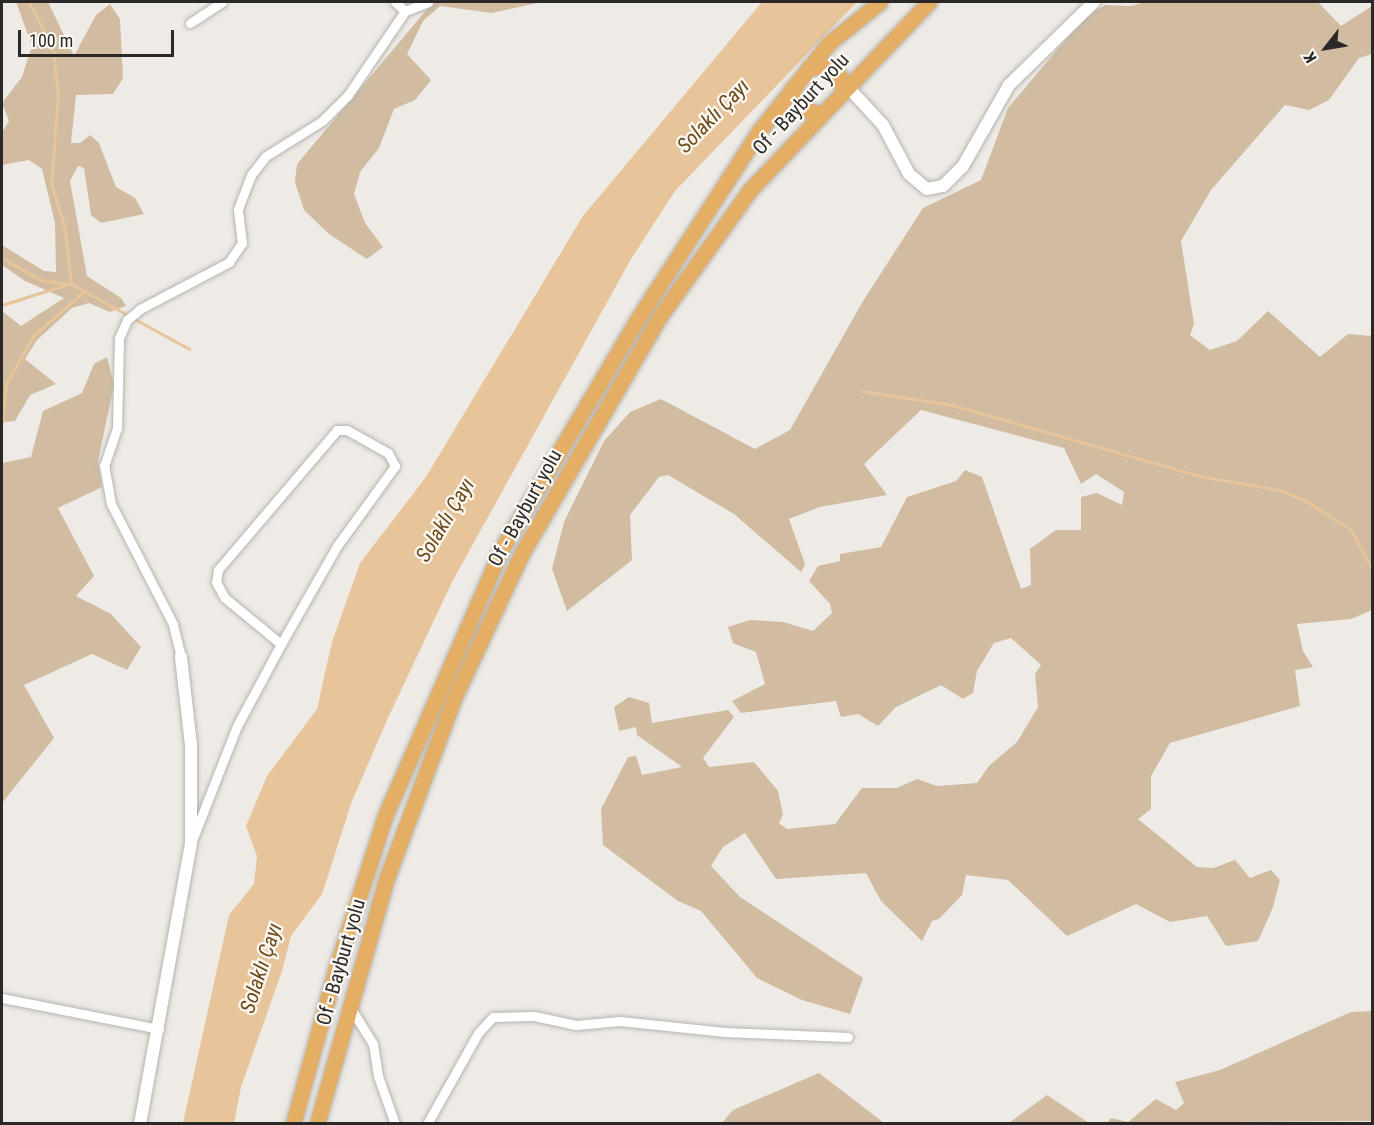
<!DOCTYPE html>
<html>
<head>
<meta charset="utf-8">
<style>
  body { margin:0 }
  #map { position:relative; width:1374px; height:1125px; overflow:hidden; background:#eeebe6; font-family:"Roboto Condensed",sans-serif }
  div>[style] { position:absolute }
  .green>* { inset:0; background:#d1bca2 }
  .water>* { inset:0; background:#e7c499 }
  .stream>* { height:3px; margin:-1.5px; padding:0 1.5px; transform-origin:1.5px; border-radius:1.5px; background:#e7c499 }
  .roads { filter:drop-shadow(0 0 2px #b7b4af) drop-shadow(0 0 2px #b7b4af) }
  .minor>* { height:9px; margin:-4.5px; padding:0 4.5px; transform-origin:4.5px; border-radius:4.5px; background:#fff }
  .tertiary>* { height:12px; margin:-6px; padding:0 6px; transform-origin:6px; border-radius:6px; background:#fff }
  .trunk>* { height:15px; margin:-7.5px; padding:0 7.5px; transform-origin:7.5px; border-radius:7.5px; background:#e4af64 }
  span { translate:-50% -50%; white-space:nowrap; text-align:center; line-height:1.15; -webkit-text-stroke:4.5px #fcf8f3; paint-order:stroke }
  .street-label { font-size:20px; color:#2a2927 }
  .water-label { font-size:21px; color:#6d4b19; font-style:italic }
  .frame { position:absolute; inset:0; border:3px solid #2a2927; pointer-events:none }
  .north { position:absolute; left:1296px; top:18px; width:60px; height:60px; -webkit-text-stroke:4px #fcf8f3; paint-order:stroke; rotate:239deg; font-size:16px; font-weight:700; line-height:24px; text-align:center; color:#2a2927 }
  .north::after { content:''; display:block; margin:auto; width:21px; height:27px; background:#2a2927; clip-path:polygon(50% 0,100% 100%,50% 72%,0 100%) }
  .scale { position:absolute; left:18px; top:30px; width:156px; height:27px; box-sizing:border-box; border:3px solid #2a2927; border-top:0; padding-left:8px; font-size:18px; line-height:21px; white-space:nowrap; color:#2a2927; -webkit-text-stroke:4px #fcf8f3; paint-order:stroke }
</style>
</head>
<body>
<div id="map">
  <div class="green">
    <i style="clip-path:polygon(16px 2px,48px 2px,74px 56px,96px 15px,110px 4px,120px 19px,123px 78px,113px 94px,76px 95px,71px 143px,80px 143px,90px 135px,99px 143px,116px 187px,135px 198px,144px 214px,101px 223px,91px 215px,84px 168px,78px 166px,70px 181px,87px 276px,121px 298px,126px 306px,110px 312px,89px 303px,72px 308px,37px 340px,25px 359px,56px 384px,30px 395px,15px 421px,2px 422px,2px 311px,21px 326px,64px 298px,25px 281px,2px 265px,2px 245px,44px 271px,56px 272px,55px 223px,42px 169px,29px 160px,2px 165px,2px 132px,9px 121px,2px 103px,22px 77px,32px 46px)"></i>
    <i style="clip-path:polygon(433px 2px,542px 2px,492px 13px,440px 6px,423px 21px,407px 54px,431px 80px,415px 100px,394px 109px,379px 148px,360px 172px,354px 194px,365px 223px,383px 247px,367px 259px,329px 234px,304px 210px,295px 182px,297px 164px)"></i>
    <i style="clip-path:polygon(1145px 2px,1318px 2px,1341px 26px,1372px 6px,1372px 54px,1359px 58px,1329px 100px,1309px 110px,1285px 105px,1211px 190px,1181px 241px,1194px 324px,1190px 335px,1210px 350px,1237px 341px,1268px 311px,1320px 357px,1348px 334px,1372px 336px,1372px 610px,1351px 619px,1297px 624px,1303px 651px,1313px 667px,1295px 670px,1300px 706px,1170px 743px,1151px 776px,1151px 809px,1138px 819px,1197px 867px,1213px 868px,1235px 860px,1250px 878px,1271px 870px,1280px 880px,1273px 907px,1258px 941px,1226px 946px,1207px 916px,1170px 922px,1136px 904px,1067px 936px,1008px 880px,966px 875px,962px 895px,939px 919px,932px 921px,922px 941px,881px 901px,866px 873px,776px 879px,745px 833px,723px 847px,711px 866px,740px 897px,863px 978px,850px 1014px,802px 1000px,757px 978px,701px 911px,678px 901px,603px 845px,601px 809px,628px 757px,636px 756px,642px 775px,682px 767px,637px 735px,636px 727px,619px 731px,614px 707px,629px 697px,649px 703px,652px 723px,728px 710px,734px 717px,703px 758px,709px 767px,754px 762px,778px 791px,783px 815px,779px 823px,787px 829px,835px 824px,862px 788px,897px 788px,917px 779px,937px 786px,977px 783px,989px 766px,1017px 742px,1038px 707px,1035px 674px,1041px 665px,1011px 638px,994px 643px,977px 671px,973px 693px,963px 699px,941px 685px,896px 707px,878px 726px,858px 714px,841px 717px,836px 701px,741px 713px,732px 701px,765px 684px,756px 652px,733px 643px,728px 627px,750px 620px,783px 622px,813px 631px,832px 613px,830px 604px,809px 581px,818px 566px,840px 561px,840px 554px,881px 547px,907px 497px,956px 481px,965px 470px,982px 477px,1021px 589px,1031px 585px,1030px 549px,1056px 530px,1081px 530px,1081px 497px,1097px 493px,1122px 505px,1124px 492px,1096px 474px,1081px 484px,1064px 448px,921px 410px,864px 464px,887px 495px,820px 507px,789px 519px,805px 564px,801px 572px,734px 514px,668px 475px,659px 477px,630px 515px,632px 560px,567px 611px,552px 569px,564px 522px,604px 441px,630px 412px,661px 399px,755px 449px,790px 430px,863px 301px,923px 208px,981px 180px,1008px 108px,1084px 18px,1105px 5px,1131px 6px)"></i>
    <i style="clip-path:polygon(107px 357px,114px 385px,98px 461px,102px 487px,58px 508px,94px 576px,76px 596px,111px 614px,141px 647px,127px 670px,92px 654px,24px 685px,54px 738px,2px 803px,2px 463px,31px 457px,43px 411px,82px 393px,94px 364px)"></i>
    <i style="clip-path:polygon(1372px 1011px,1372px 1121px,1107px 1123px,1111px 1118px,1128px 1122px,1156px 1099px,1176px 1110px,1184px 1103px,1175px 1082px,1220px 1070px,1351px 1012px)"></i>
    <i style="clip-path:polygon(819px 1073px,884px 1123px,722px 1123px,733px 1110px)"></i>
    <i style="clip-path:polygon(1047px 1095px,1089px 1123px,1009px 1123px)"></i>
  </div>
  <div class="water">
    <i style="clip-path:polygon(762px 2px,857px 2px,675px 191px,631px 259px,452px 582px,388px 718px,352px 801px,322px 894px,291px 936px,282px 971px,241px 1087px,234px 1123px,183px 1123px,229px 915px,254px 884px,257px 856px,246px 826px,267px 776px,317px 709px,332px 642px,360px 563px,426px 477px,583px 216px)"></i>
  </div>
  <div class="stream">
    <i style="left:29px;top:2px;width:54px;rotate:63.4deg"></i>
    <i style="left:53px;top:50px;width:45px;rotate:83.7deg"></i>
    <i style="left:58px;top:95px;width:88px;rotate:94.5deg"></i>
    <i style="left:51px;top:183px;width:48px;rotate:73.1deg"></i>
    <i style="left:65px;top:229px;width:55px;rotate:83.8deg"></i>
    <i style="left:71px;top:284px;width:135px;rotate:28.8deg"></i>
    <i style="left:2px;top:258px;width:45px;rotate:29.4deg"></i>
    <i style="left:41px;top:280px;width:30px;rotate:8deg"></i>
    <i style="left:2px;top:305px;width:69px;rotate:-17.7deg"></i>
    <i style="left:862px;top:391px;width:91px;rotate:8.8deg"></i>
    <i style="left:952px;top:405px;width:257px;rotate:16deg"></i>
    <i style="left:1199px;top:476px;width:82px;rotate:9.8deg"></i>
    <i style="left:1280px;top:490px;width:30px;rotate:23deg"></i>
    <i style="left:1308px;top:502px;width:51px;rotate:33.1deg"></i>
    <i style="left:1351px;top:530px;width:44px;rotate:61.7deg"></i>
    <i style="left:2px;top:423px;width:39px;rotate:-84deg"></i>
    <i style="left:6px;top:384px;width:55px;rotate:-60.6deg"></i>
    <i style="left:33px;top:336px;width:68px;rotate:-41.4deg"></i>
  </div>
  <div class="roads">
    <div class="minor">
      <i style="left:395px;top:2px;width:13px;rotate:42deg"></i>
      <i style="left:190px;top:23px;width:38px;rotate:-33deg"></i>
      <i style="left:181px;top:657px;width:34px;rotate:-104deg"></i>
      <i style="left:173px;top:624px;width:135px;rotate:-117.3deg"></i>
      <i style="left:111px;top:504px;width:39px;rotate:-100deg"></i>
      <i style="left:104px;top:466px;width:40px;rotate:-71.1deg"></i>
      <i style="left:117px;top:428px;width:90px;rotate:-88.7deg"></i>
      <i style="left:119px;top:338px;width:20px;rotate:-66deg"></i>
      <i style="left:127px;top:320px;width:17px;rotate:-40deg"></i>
      <i style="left:140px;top:309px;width:101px;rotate:-27.8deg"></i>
      <i style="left:229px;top:262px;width:23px;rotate:-56deg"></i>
      <i style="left:242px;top:243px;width:34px;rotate:-97deg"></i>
      <i style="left:238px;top:209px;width:36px;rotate:-69deg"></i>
      <i style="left:251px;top:175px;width:24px;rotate:-52deg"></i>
      <i style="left:266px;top:156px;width:66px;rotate:-32deg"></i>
      <i style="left:322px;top:121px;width:37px;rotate:-45deg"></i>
      <i style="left:348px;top:95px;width:102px;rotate:-55.8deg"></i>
      <i style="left:405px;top:11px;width:25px;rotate:-21deg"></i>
      <i style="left:193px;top:838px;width:120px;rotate:-68.6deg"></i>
      <i style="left:237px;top:726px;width:93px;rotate:-61.8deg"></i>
      <i style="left:281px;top:644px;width:113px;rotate:-60.3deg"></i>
      <i style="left:337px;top:546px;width:99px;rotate:-54.1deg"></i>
      <i style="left:395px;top:466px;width:15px;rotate:-118deg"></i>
      <i style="left:388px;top:453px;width:47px;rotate:-150.7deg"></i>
      <i style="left:347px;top:430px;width:10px;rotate:180deg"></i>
      <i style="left:337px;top:430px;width:184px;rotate:130.4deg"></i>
      <i style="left:218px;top:570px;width:12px;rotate:99deg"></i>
      <i style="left:216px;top:582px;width:18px;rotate:61deg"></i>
      <i style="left:225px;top:598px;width:72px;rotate:39.4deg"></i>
      <i style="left:2px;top:998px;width:160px;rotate:11.2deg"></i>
      <i style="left:350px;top:1007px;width:44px;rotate:58.1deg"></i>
      <i style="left:373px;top:1044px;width:32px;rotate:81deg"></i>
      <i style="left:378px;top:1076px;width:51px;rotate:70.5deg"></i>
      <i style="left:427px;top:1124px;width:104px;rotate:-60.7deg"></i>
      <i style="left:478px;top:1033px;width:22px;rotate:-47deg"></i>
      <i style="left:493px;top:1017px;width:41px;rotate:-1.4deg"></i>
      <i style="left:534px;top:1016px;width:43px;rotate:12.1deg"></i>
      <i style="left:576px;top:1025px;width:44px;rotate:-5.2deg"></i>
      <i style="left:620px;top:1021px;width:105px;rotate:6deg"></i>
      <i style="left:724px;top:1032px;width:124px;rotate:2.3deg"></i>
    </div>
    <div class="tertiary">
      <i style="left:847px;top:86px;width:53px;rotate:47.3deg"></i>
      <i style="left:883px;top:125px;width:55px;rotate:62deg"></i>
      <i style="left:909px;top:174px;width:23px;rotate:40deg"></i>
      <i style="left:927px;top:189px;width:16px;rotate:-11deg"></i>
      <i style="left:943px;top:186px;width:28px;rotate:-45deg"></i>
      <i style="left:963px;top:166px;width:93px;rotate:-60.4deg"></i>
      <i style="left:1009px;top:85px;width:119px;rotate:-44.3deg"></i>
      <i style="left:140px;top:1124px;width:286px;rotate:-79.7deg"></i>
      <i style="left:191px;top:843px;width:98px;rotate:-90deg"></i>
      <i style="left:191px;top:745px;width:89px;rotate:-96.5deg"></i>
    </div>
    <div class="trunk">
      <i style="left:809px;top:67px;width:19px"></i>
      <i style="left:828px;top:67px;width:14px;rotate:36deg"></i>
      <i style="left:839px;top:75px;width:16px;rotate:75deg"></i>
      <i style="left:792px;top:88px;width:24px;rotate:60deg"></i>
      <i style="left:804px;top:109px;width:17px;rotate:17deg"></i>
      <i style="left:293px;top:1124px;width:162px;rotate:-74.6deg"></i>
      <i style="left:336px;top:968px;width:160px;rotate:-72.1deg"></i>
      <i style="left:385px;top:816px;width:290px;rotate:-66.4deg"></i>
      <i style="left:501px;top:550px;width:267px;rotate:-59.4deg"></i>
      <i style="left:637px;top:320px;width:226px;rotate:-57.1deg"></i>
      <i style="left:760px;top:130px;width:111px;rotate:-51.6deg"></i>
      <i style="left:829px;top:43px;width:65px;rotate:-38.8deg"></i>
      <i style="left:317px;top:1124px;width:254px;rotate:-74.2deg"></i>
      <i style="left:386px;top:880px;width:194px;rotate:-69.5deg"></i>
      <i style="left:454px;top:698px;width:160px;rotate:-64.9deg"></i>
      <i style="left:522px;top:553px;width:274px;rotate:-59.8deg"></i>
      <i style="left:660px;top:316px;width:153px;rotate:-54.5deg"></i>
      <i style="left:749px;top:191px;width:261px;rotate:-46.4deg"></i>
    </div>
  </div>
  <div class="street-label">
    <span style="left:801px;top:104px;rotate:-47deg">Of - Bayburt yolu</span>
    <span style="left:525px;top:508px;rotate:-61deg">Of - Bayburt yolu</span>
    <span style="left:341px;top:962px;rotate:-74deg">Of - Bayburt yolu</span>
  </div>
  <div class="water-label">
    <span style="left:713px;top:116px;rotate:-46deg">Solaklı Çayı</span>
    <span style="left:445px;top:520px;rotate:-59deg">Solaklı Çayı</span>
    <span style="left:261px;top:968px;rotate:-72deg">Solaklı Çayı</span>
  </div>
  <div class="frame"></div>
  <div class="north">K</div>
  <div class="scale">100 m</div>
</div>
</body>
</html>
